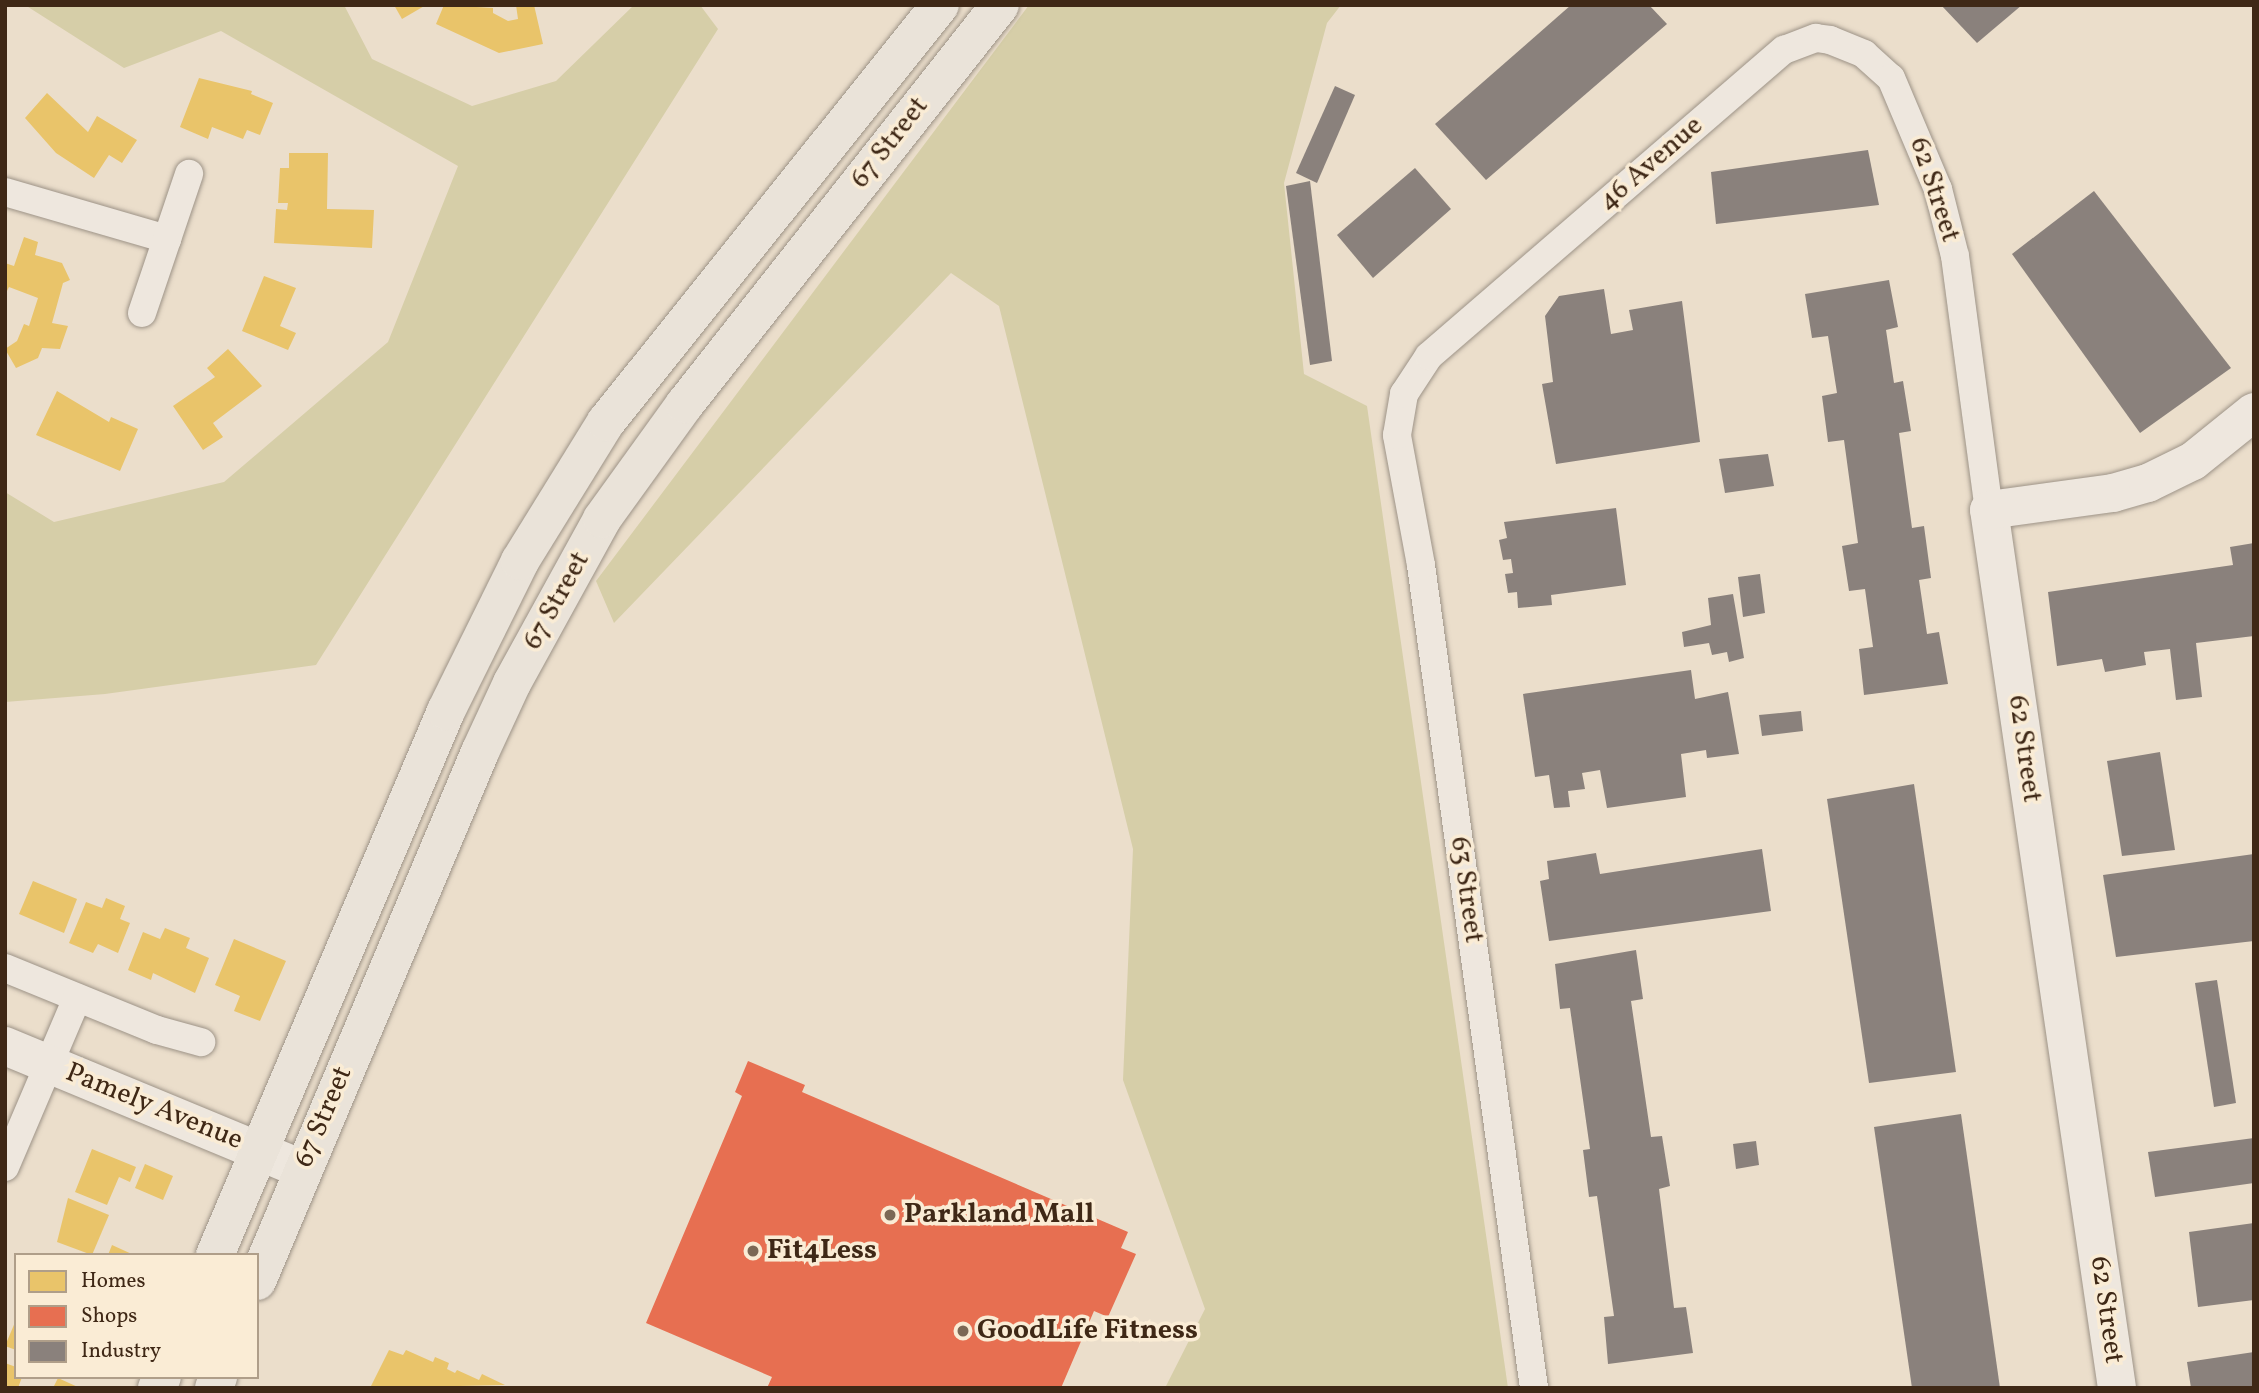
<!DOCTYPE html>
<html>
<head>
<meta charset="utf-8">
<style>
  body { margin:0 }
  #map { position:relative; width:2259px; height:1393px; overflow:hidden; background:#ebdecb; font-family:Vollkorn,serif }
  div>[style] { position:absolute }
  .green>* { inset:0; background:#d6cea8 }
  .homes>* { inset:0; background:#e9c46a }
  .shops>* { inset:0; background:#e76f51 }
  .industry>* { inset:0; background:#8a817c }
  .roads { filter:drop-shadow(0 0 2px #9d9387) drop-shadow(0 0 2px #9d9387) }
  .street>* { height:28px; margin:-14px; padding:0 14px; transform-origin:14px; border-radius:14px; background:#eee7de }
  .secondary>* { height:38px; margin:-19px; padding:0 19px; transform-origin:19px; border-radius:19px; background:#eee7de }
  .primary>* { height:38px; margin:-19px; padding:0 19px; transform-origin:19px; border-radius:19px; background:#eae3d9 }
  .dots>* { width:19px; height:19px; translate:-50% -50%; box-sizing:border-box; border:4px solid #faecd5; border-radius:50% }
  span { translate:-50% -50%; white-space:nowrap; text-align:center; line-height:1.15; -webkit-text-stroke:7px #faecd5; paint-order:stroke }
  .street-label { font-size:28px; color:#3f2816 }
  .poi-label { font-size:28px; color:#3f2816; font-weight:700 }
  .left { translate:0 -50%; text-align:left }
  .frame { position:absolute; inset:0; border:7px solid #3f2816; pointer-events:none }
  .legend { position:absolute; left:14px; top:1253px; width:245px; height:126px; box-sizing:border-box; background:#faecd5; border:2px solid #af9e89; margin:0; padding:9px 12px; list-style:none; font-size:21px; color:#3f2816 }
  .legend li { display:flex; align-items:center; gap:14px; height:35px }
  .legend b { width:35px; border:2px solid #af9e89 }
</style>
</head>
<body>
<div id="map">
  <div class="green">
    <i style="clip-path:polygon(25px 5px,344px 5px,372px 59px,472px 106px,556px 81px,634px 5px,700px 5px,718px 29px,316px 665px,105px 694px,5px 702px,5px 492px,54px 522px,224px 482px,388px 342px,458px 166px,221px 31px,124px 68px)"></i>
    <i style="clip-path:polygon(1029px 5px,1341px 5px,1327px 23px,1284px 183px,1304px 374px,1367px 406px,1508px 1388px,1165px 1388px,1205px 1309px,1123px 1080px,1133px 849px,999px 306px,951px 273px,614px 623px,596px 581px)"></i>
  </div>
  <div class="homes">
    <i style="clip-path:polygon(394px 5px,426px 5px,402px 19px)"></i>
    <i style="clip-path:polygon(444px 5px,493px 8px,493px 13px,508px 21px,518px 19px,516px 5px,534px 5px,543px 44px,499px 53px,436px 24px)"></i>
    <i style="clip-path:polygon(199px 78px,252px 91px,251px 94px,273px 103px,260px 135px,247px 130px,243px 139px,212px 127px,208px 139px,180px 127px)"></i>
    <i style="clip-path:polygon(47px 93px,88px 132px,97px 116px,137px 140px,122px 163px,109px 155px,94px 178px,56px 153px,25px 118px)"></i>
    <i style="clip-path:polygon(289px 153px,328px 153px,327px 209px,374px 210px,372px 248px,274px 243px,276px 209px,287px 210px,288px 203px,278px 203px,280px 168px,289px 168px)"></i>
    <i style="clip-path:polygon(24px 237px,38px 242px,35px 255px,62px 263px,70px 280px,63px 283px,52px 323px,68px 326px,60px 349px,42px 348px,38px 358px,16px 368px,5px 349px,17px 341px,24px 324px,29px 326px,38px 298px,9px 287px,5px 295px,5px 263px,14px 266px)"></i>
    <i style="clip-path:polygon(264px 276px,296px 288px,280px 326px,296px 333px,288px 350px,242px 331px)"></i>
    <i style="clip-path:polygon(228px 349px,262px 386px,213px 423px,223px 437px,203px 450px,173px 406px,215px 377px,207px 368px)"></i>
    <i style="clip-path:polygon(57px 391px,109px 422px,111px 417px,138px 429px,120px 471px,36px 435px)"></i>
    <i style="clip-path:polygon(33px 881px,77px 899px,64px 933px,19px 914px)"></i>
    <i style="clip-path:polygon(106px 898px,125px 906px,120px 919px,130px 923px,118px 953px,98px 944px,93px 953px,69px 943px,86px 902px,102px 908px)"></i>
    <i style="clip-path:polygon(165px 928px,190px 938px,186px 948px,209px 958px,195px 993px,153px 973px,151px 980px,128px 970px,143px 932px,160px 939px)"></i>
    <i style="clip-path:polygon(234px 939px,286px 961px,260px 1021px,234px 1011px,240px 996px,215px 985px)"></i>
    <i style="clip-path:polygon(92px 1149px,136px 1167px,130px 1182px,119px 1177px,107px 1205px,75px 1192px)"></i>
    <i style="clip-path:polygon(145px 1164px,173px 1176px,163px 1200px,135px 1188px)"></i>
    <i style="clip-path:polygon(68px 1198px,109px 1215px,92px 1255px,57px 1242px)"></i>
    <i style="clip-path:polygon(112px 1245px,134px 1255px,108px 1255px)"></i>
    <i style="clip-path:polygon(16px 1320px,16px 1350px,5px 1346px)"></i>
    <i style="clip-path:polygon(389px 1350px,403px 1355px,406px 1350px,433px 1362px,435px 1357px,449px 1363px,447px 1369px,455px 1373px,457px 1370px,479px 1380px,482px 1374px,505px 1385px,370px 1388px)"></i>
    <i style="clip-path:polygon(5px 1363px,16px 1367px,16px 1377px,22px 1377px,18px 1388px,5px 1388px)"></i>
    <i style="clip-path:polygon(58px 1378px,80px 1388px,53px 1388px)"></i>
  </div>
  <div class="shops">
    <i style="clip-path:polygon(748px 1061px,805px 1085px,802px 1092px,1128px 1232px,1121px 1248px,1136px 1254px,1108px 1317px,1094px 1311px,1061px 1388px,767px 1388px,772px 1377px,646px 1323px,742px 1096px,735px 1092px)"></i>
  </div>
  <div class="industry">
    <i style="clip-path:polygon(1571px 5px,1649px 5px,1667px 24px,1486px 180px,1435px 124px)"></i>
    <i style="clip-path:polygon(1941px 5px,2022px 5px,1977px 43px)"></i>
    <i style="clip-path:polygon(1335px 86px,1355px 95px,1317px 183px,1296px 173px)"></i>
    <i style="clip-path:polygon(1868px 150px,1879px 205px,1716px 224px,1711px 172px)"></i>
    <i style="clip-path:polygon(1415px 168px,1451px 209px,1373px 278px,1337px 235px)"></i>
    <i style="clip-path:polygon(1310px 181px,1332px 361px,1310px 365px,1286px 186px)"></i>
    <i style="clip-path:polygon(2094px 191px,2231px 368px,2140px 433px,2012px 254px)"></i>
    <i style="clip-path:polygon(1889px 280px,1898px 327px,1886px 330px,1894px 383px,1903px 381px,1911px 431px,1899px 433px,1912px 528px,1924px 526px,1931px 578px,1919px 580px,1927px 634px,1939px 632px,1948px 684px,1864px 695px,1859px 649px,1873px 647px,1865px 589px,1849px 591px,1842px 546px,1858px 543px,1844px 440px,1828px 442px,1822px 396px,1837px 393px,1828px 336px,1812px 338px,1805px 294px)"></i>
    <i style="clip-path:polygon(1604px 289px,1611px 334px,1633px 330px,1629px 310px,1682px 301px,1700px 442px,1556px 464px,1542px 384px,1553px 382px,1545px 316px,1559px 296px)"></i>
    <i style="clip-path:polygon(1768px 454px,1774px 486px,1725px 493px,1719px 459px)"></i>
    <i style="clip-path:polygon(1616px 508px,1626px 585px,1551px 595px,1552px 605px,1518px 608px,1517px 592px,1508px 593px,1505px 574px,1513px 573px,1511px 559px,1503px 560px,1499px 540px,1507px 538px,1504px 522px)"></i>
    <i style="clip-path:polygon(2254px 543px,2254px 636px,2196px 643px,2202px 697px,2176px 700px,2170px 649px,2144px 652px,2146px 665px,2105px 672px,2102px 659px,2057px 666px,2048px 592px,2233px 565px,2230px 547px)"></i>
    <i style="clip-path:polygon(1760px 574px,1765px 613px,1743px 617px,1738px 577px)"></i>
    <i style="clip-path:polygon(1733px 594px,1744px 658px,1729px 662px,1727px 652px,1712px 655px,1709px 643px,1684px 647px,1682px 632px,1711px 625px,1708px 598px)"></i>
    <i style="clip-path:polygon(1691px 670px,1695px 699px,1728px 692px,1739px 754px,1707px 758px,1706px 750px,1681px 754px,1686px 797px,1607px 808px,1600px 770px,1582px 773px,1585px 789px,1568px 791px,1570px 807px,1554px 808px,1549px 775px,1535px 777px,1523px 694px)"></i>
    <i style="clip-path:polygon(1801px 711px,1803px 731px,1762px 736px,1759px 715px)"></i>
    <i style="clip-path:polygon(2160px 752px,2175px 850px,2122px 856px,2107px 761px)"></i>
    <i style="clip-path:polygon(1914px 784px,1956px 1072px,1869px 1083px,1827px 799px)"></i>
    <i style="clip-path:polygon(1762px 849px,1771px 911px,1549px 941px,1540px 881px,1549px 879px,1547px 861px,1596px 853px,1600px 874px)"></i>
    <i style="clip-path:polygon(2254px 854px,2254px 941px,2116px 957px,2103px 875px)"></i>
    <i style="clip-path:polygon(1636px 950px,1643px 999px,1631px 1001px,1651px 1137px,1662px 1136px,1670px 1186px,1659px 1189px,1674px 1308px,1686px 1307px,1693px 1353px,1608px 1364px,1604px 1317px,1614px 1316px,1597px 1196px,1589px 1197px,1583px 1150px,1590px 1149px,1570px 1008px,1560px 1009px,1555px 964px)"></i>
    <i style="clip-path:polygon(2217px 980px,2236px 1103px,2214px 1107px,2195px 983px)"></i>
    <i style="clip-path:polygon(1961px 1114px,2000px 1388px,1912px 1388px,1874px 1127px)"></i>
    <i style="clip-path:polygon(2254px 1138px,2254px 1183px,2155px 1197px,2148px 1152px)"></i>
    <i style="clip-path:polygon(1756px 1141px,1759px 1165px,1736px 1169px,1733px 1144px)"></i>
    <i style="clip-path:polygon(2254px 1223px,2254px 1300px,2198px 1307px,2189px 1232px)"></i>
    <i style="clip-path:polygon(2254px 1352px,2254px 1388px,2191px 1388px,2187px 1362px)"></i>
  </div>
  <div class="roads">
    <div class="street">
      <i style="left:5px;top:192px;width:169px;rotate:16.2deg"></i>
      <i style="left:142px;top:313px;width:147px;rotate:-71.3deg"></i>
      <i style="left:5px;top:968px;width:164px;rotate:22.2deg"></i>
      <i style="left:157px;top:1030px;width:46px;rotate:15.3deg"></i>
      <i style="left:5px;top:1167px;width:184px;rotate:-66.9deg"></i>
      <i style="left:1534px;top:1388px;width:831px;rotate:-97.82deg"></i>
      <i style="left:1421px;top:565px;width:132px;rotate:-100.5deg"></i>
      <i style="left:1397px;top:435px;width:42px;rotate:-80.3deg"></i>
      <i style="left:1404px;top:394px;width:45px;rotate:-56.7deg"></i>
      <i style="left:1429px;top:356px;width:469px;rotate:-40.8deg"></i>
      <i style="left:1784px;top:50px;width:34px;rotate:-21deg"></i>
      <i style="left:1816px;top:38px;width:14px;rotate:8deg"></i>
      <i style="left:1830px;top:40px;width:37px;rotate:22deg"></i>
      <i style="left:1864px;top:54px;width:36px;rotate:42deg"></i>
      <i style="left:1891px;top:78px;width:121px;rotate:67.1deg"></i>
      <i style="left:1938px;top:189px;width:69px;rotate:75.8deg"></i>
      <i style="left:1955px;top:256px;width:256px;rotate:82.4deg"></i>
    </div>
    <div class="secondary">
      <i style="left:5px;top:1046px;width:321px;rotate:22.5deg"></i>
      <i style="left:2117px;top:1388px;width:887px;rotate:-98.29deg"></i>
      <i style="left:1989px;top:510px;width:125px;rotate:-7.8deg"></i>
      <i style="left:2113px;top:493px;width:36px;rotate:-16deg"></i>
      <i style="left:2148px;top:483px;width:50px;rotate:-26.1deg"></i>
      <i style="left:2193px;top:461px;width:78px;rotate:-38.8deg"></i>
    </div>
    <div class="primary">
      <i style="left:215px;top:1255px;width:591px;rotate:-66.99deg"></i>
      <i style="left:446px;top:711px;width:167px;rotate:-63.7deg"></i>
      <i style="left:520px;top:561px;width:163px;rotate:-58.3deg"></i>
      <i style="left:606px;top:422px;width:534px;rotate:-51.31deg"></i>
      <i style="left:257px;top:1281px;width:574px;rotate:-67.14deg"></i>
      <i style="left:480px;top:752px;width:76px;rotate:-65.1deg"></i>
      <i style="left:512px;top:683px;width:187px;rotate:-61.2deg"></i>
      <i style="left:602px;top:519px;width:142px;rotate:-54.2deg"></i>
      <i style="left:685px;top:404px;width:508px;rotate:-51.71deg"></i>
      <i style="left:157px;top:1388px;width:12px;rotate:-66deg"></i>
      <i style="left:214px;top:1388px;width:12px;rotate:-70deg"></i>
    </div>
  </div>
  <div class="dots">
    <i style="left:890px;top:1215px;background:#7b6855"></i>
    <i style="left:753px;top:1251px;background:#7b6855"></i>
    <i style="left:963px;top:1331px;background:#7b6855"></i>
  </div>
  <div class="street-label">
    <span style="left:890px;top:143px;rotate:-52deg">67 Street</span>
    <span style="left:1651px;top:164px;rotate:-41deg">46 Avenue</span>
    <span style="left:1934px;top:190px;rotate:72deg">62 Street</span>
    <span style="left:557px;top:601px;rotate:-61deg">67 Street</span>
    <span style="left:2024px;top:749px;rotate:82deg">62 Street</span>
    <span style="left:1466px;top:890px;rotate:82deg">63 Street</span>
    <span style="left:154px;top:1107px;rotate:22deg">Pamely Avenue</span>
    <span style="left:324px;top:1117px;rotate:-67deg">67 Street</span>
    <span style="left:2106px;top:1310px;rotate:82deg">62 Street</span>
  </div>
  <div class="poi-label">
    <span class="left" style="left:904px;top:1215px">Parkland Mall</span>
    <span class="left" style="left:767px;top:1251px">Fit4Less</span>
    <span class="left" style="left:977px;top:1331px">GoodLife Fitness</span>
  </div>
  <div class="frame"></div>
  <ul class="legend">
  <li><b style="height:19px;background:#e9c46a"></b>Homes</li>
  <li><b style="height:19px;background:#e76f51"></b>Shops</li>
  <li><b style="height:19px;background:#8a817c"></b>Industry</li>
  </ul>
</div>
</body>
</html>
